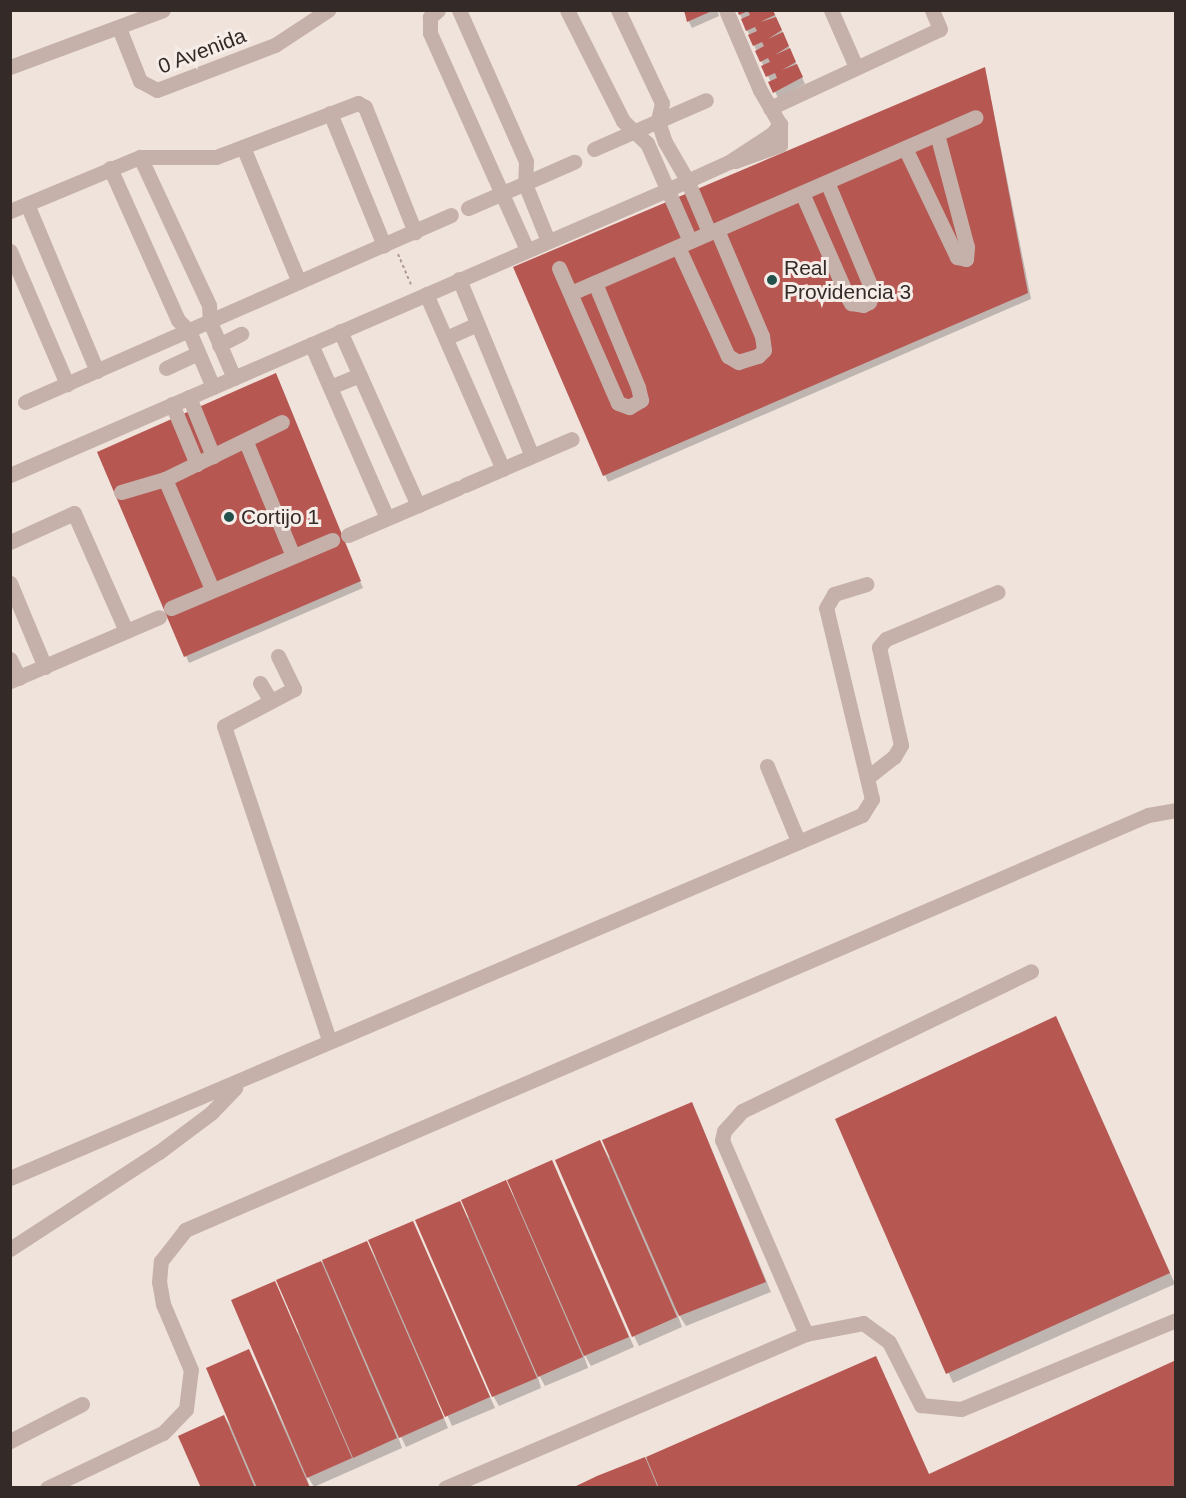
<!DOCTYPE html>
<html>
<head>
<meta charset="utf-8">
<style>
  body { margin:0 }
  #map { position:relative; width:1186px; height:1498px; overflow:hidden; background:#efe3dc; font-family:Arial,sans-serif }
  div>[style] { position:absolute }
  .shadow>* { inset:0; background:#0003 }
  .building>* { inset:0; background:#b75752 }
  .path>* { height:2px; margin-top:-1px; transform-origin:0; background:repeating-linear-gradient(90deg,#b19b94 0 3px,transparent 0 6px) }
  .minor>* { height:15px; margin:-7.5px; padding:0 7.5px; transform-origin:7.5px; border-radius:7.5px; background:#c5b1aa }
  .dots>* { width:16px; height:16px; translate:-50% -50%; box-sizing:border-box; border:3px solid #f7ede8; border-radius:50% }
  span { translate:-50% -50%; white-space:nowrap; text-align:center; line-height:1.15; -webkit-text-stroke:6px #f7ede8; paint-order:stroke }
  .street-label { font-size:21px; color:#342a28 }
  .poi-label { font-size:21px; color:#342a28 }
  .left { translate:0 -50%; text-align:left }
  .frame { position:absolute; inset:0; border:12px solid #342a28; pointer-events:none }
</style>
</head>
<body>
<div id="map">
  <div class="shadow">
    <i style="clip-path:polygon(683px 10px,717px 10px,719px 16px,692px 28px)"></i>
    <i style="clip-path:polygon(738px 10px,773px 10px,805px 84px,778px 98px)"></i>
    <i style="clip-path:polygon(985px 69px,1031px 299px,608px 482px,515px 268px)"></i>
    <i style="clip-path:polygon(279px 381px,363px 588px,189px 663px,99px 453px)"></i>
    <i style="clip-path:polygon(1061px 1028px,1175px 1284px,953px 1383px,837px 1120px)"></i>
    <i style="clip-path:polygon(697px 1114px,771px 1292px,686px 1326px,676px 1310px,682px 1327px,639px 1346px,634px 1336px,600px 1142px,609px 1158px)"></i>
    <i style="clip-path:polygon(552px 1162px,634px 1347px,591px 1366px,582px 1350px,588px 1368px,545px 1386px,536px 1370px,541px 1388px,499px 1406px,491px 1392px,459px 1202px,468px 1218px,505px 1182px,515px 1198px)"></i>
    <i style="clip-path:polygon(413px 1223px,495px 1408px,452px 1426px,394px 1295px,448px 1428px,406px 1447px,390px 1414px,402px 1448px,314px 1487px,305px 1472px,310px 1488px,202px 1488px,224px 1417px,235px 1432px,249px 1351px,302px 1463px,298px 1327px,278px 1281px,367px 1243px,376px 1259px)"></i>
    <i style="clip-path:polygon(875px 1358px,929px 1476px,1176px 1488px,580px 1488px)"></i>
  </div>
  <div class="building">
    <i style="clip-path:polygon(684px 10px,714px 10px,687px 22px)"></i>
    <i style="clip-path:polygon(737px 10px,773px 10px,775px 15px,760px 22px,776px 17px,782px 30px,768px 39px,783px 32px,789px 46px,775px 55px,790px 48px,796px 62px,782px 70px,797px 64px,803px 77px,773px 93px,768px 82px,777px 78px,775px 73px,766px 77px,761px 66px,770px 62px,768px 58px,760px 62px,755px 51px,764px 46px,762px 42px,753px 46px,748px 35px,757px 31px,755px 27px,746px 31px,741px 19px,750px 15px,748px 11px,739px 15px)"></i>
    <i style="clip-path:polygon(985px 67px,1028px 293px,603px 476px,513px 267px)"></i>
    <i style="clip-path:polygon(276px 373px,361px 581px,184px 657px,97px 452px)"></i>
    <i style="clip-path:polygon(1056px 1016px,1170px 1273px,946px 1374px,835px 1119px)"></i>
    <i style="clip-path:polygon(692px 1102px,766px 1282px,679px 1316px,602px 1140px)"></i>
    <i style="clip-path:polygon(600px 1140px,677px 1317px,632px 1337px,555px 1160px)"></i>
    <i style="clip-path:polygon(552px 1160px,629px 1337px,584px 1356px,507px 1180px)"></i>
    <i style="clip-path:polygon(506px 1180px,583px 1357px,538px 1377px,461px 1200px)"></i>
    <i style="clip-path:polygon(460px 1201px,537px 1378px,492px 1397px,415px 1220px)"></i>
    <i style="clip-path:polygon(413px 1221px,490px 1397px,445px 1417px,368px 1240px)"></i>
    <i style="clip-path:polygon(367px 1241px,444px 1418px,399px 1438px,322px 1260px)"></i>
    <i style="clip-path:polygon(321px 1261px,397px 1438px,353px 1458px,276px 1280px)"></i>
    <i style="clip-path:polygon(275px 1281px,352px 1458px,307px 1478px,231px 1300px)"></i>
    <i style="clip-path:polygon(249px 1349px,310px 1488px,257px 1488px,206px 1368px)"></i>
    <i style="clip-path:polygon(876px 1356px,929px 1474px,1176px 1360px,1176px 1488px,659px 1488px,646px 1457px)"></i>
    <i style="clip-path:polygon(224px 1415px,255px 1488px,201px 1488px,178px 1436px)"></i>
    <i style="clip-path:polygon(645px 1457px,658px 1488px,572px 1488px,597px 1476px)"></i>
  </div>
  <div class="path">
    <i style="left:398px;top:254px;width:33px;rotate:67deg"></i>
  </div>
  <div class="minor">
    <i style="left:438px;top:10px;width:11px;rotate:139deg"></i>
    <i style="left:430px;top:17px;width:16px;rotate:90deg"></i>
    <i style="left:430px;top:33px;width:238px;rotate:65.9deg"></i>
    <i style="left:459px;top:10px;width:165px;rotate:66.1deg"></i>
    <i style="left:526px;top:161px;width:23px;rotate:92deg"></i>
    <i style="left:525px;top:184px;width:61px;rotate:68deg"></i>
    <i style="left:567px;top:10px;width:124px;rotate:63.2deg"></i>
    <i style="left:623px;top:121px;width:33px;rotate:43deg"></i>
    <i style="left:647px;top:143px;width:107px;rotate:66.3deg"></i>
    <i style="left:618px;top:10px;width:103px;rotate:64.7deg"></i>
    <i style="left:662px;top:103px;width:18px;rotate:103deg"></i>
    <i style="left:658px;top:121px;width:22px;rotate:72deg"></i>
    <i style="left:665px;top:142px;width:44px;rotate:59.9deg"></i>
    <i style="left:687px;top:180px;width:56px;rotate:67.1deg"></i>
    <i style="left:726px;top:10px;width:87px;rotate:67deg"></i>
    <i style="left:760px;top:90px;width:39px;rotate:60deg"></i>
    <i style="left:780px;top:124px;width:21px;rotate:90deg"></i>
    <i style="left:780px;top:145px;width:48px;rotate:160.4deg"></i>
    <i style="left:831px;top:10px;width:62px;rotate:66.3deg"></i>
    <i style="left:119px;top:28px;width:57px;rotate:68.4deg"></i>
    <i style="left:140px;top:81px;width:19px;rotate:28deg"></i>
    <i style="left:157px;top:90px;width:126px;rotate:-20.9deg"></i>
    <i style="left:275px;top:45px;width:64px;rotate:-33.4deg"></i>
    <i style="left:10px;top:67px;width:163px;rotate:-20.4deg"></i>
    <i style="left:770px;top:108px;width:187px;rotate:-24.9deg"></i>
    <i style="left:940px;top:29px;width:21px;rotate:-113deg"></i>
    <i style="left:330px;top:113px;width:143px;rotate:67.8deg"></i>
    <i style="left:243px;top:147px;width:146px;rotate:67.5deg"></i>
    <i style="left:905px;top:148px;width:121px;rotate:64.5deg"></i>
    <i style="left:957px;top:257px;width:9px;rotate:13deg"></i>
    <i style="left:966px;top:259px;width:12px;rotate:-85deg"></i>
    <i style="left:967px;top:247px;width:117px;rotate:-104.9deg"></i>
    <i style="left:594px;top:149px;width:122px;rotate:-23.6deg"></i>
    <i style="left:140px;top:157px;width:163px;rotate:65deg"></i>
    <i style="left:209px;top:305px;width:17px;rotate:87deg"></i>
    <i style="left:210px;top:322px;width:61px;rotate:66.8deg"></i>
    <i style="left:110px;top:168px;width:167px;rotate:65.9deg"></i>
    <i style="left:178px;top:320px;width:16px;rotate:45deg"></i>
    <i style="left:189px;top:331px;width:61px;rotate:66.8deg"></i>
    <i style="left:802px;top:193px;width:115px;rotate:66.3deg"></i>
    <i style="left:848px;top:298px;width:6px;rotate:59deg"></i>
    <i style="left:851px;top:303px;width:12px;rotate:9deg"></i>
    <i style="left:863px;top:305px;width:7px;rotate:-27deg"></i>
    <i style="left:869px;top:302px;width:11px;rotate:-68deg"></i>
    <i style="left:873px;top:292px;width:119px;rotate:-112.7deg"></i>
    <i style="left:27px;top:204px;width:181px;rotate:67.3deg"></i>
    <i style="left:468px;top:208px;width:116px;rotate:-23.5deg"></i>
    <i style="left:10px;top:211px;width:141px;rotate:-22.6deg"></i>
    <i style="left:140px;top:157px;width:76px"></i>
    <i style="left:216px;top:157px;width:152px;rotate:-20.8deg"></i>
    <i style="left:358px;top:103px;width:8px;rotate:30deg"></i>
    <i style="left:365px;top:107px;width:135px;rotate:68.2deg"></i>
    <i style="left:678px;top:247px;width:120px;rotate:65.4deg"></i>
    <i style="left:728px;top:356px;width:12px;rotate:31deg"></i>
    <i style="left:738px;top:362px;width:21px;rotate:-17deg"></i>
    <i style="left:758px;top:356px;width:8px;rotate:-45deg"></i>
    <i style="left:764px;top:350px;width:14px;rotate:-98deg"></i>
    <i style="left:762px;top:336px;width:115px;rotate:-113deg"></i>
    <i style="left:10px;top:251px;width:145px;rotate:66.8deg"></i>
    <i style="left:559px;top:268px;width:147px;rotate:66.4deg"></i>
    <i style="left:618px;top:403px;width:12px;rotate:20deg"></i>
    <i style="left:629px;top:407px;width:14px;rotate:-30deg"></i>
    <i style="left:641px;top:400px;width:13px;rotate:-103deg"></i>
    <i style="left:638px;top:387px;width:113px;rotate:-112.5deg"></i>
    <i style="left:459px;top:279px;width:191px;rotate:67.6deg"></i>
    <i style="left:571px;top:293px;width:441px;rotate:-23.5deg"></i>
    <i style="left:426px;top:294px;width:191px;rotate:66.3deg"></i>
    <i style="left:340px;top:331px;width:191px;rotate:65.9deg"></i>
    <i style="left:446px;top:338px;width:34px;rotate:-24deg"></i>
    <i style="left:311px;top:344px;width:190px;rotate:66.4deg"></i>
    <i style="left:219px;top:345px;width:25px;rotate:-27deg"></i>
    <i style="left:166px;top:368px;width:35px;rotate:-25deg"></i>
    <i style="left:330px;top:387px;width:32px;rotate:-22deg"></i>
    <i style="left:189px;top:397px;width:64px;rotate:67.9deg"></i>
    <i style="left:25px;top:402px;width:465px;rotate:-23.7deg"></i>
    <i style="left:172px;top:404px;width:65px;rotate:67.4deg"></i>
    <i style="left:246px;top:442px;width:123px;rotate:67.6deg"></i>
    <i style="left:10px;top:475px;width:716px;rotate:-23.45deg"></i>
    <i style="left:667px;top:190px;width:68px;rotate:-24.3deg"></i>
    <i style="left:729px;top:162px;width:51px;rotate:-33.1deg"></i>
    <i style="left:772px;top:134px;width:13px;rotate:-51deg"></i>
    <i style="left:165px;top:479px;width:120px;rotate:66.9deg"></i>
    <i style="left:465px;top:485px;width:116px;rotate:-23.3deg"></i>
    <i style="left:121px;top:492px;width:46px;rotate:-16.5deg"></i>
    <i style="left:165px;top:479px;width:130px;rotate:-26deg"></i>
    <i style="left:348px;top:535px;width:120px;rotate:-23.1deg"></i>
    <i style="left:10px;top:542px;width:70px;rotate:-24.4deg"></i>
    <i style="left:74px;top:513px;width:129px;rotate:66.2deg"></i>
    <i style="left:10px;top:583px;width:91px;rotate:67.4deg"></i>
    <i style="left:171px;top:608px;width:175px;rotate:-22.9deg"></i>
    <i style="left:278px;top:656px;width:37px;rotate:64deg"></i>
    <i style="left:294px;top:689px;width:79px;rotate:152.1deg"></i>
    <i style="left:224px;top:726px;width:331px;rotate:71.5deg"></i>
    <i style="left:10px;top:659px;width:21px;rotate:65deg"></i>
    <i style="left:10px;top:681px;width:162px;rotate:-23.2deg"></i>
    <i style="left:260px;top:683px;width:21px;rotate:59deg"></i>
    <i style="left:767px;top:766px;width:81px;rotate:67.5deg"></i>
    <i style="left:868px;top:777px;width:33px;rotate:-38deg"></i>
    <i style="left:894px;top:757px;width:14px;rotate:-60deg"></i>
    <i style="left:901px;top:745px;width:100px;rotate:-102.7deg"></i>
    <i style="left:879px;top:647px;width:11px;rotate:-49deg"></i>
    <i style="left:886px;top:639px;width:121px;rotate:-22.8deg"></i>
    <i style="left:10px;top:1178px;width:926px;rotate:-23.08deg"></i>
    <i style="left:862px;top:815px;width:19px;rotate:-58deg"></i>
    <i style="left:872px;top:799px;width:196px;rotate:-103.5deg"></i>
    <i style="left:826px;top:608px;width:16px;rotate:-60deg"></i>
    <i style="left:834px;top:594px;width:34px;rotate:-17deg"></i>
    <i style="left:10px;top:1249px;width:178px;rotate:-33.1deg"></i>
    <i style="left:159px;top:1152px;width:65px;rotate:-36.9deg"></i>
    <i style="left:211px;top:1113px;width:35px;rotate:-46deg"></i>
    <i style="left:806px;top:1334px;width:211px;rotate:-113.4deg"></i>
    <i style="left:722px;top:1140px;width:9px;rotate:-77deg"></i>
    <i style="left:724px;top:1131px;width:27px;rotate:-48deg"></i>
    <i style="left:742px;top:1111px;width:321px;rotate:-25.8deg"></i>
    <i style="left:10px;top:1441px;width:81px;rotate:-27.2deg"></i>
    <i style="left:47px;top:1488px;width:128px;rotate:-25.4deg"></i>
    <i style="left:163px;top:1433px;width:33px;rotate:-46deg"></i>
    <i style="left:186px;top:1409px;width:39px;rotate:-83deg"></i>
    <i style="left:191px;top:1370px;width:72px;rotate:-113deg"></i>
    <i style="left:163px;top:1304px;width:22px;rotate:-100deg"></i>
    <i style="left:159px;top:1282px;width:21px;rotate:-85deg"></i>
    <i style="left:161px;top:1261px;width:39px;rotate:-52deg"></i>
    <i style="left:185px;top:1230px;width:1049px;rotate:-23.31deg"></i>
    <i style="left:1148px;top:815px;width:28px;rotate:-10deg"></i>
    <i style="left:445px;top:1488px;width:392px;rotate:-23.1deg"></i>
    <i style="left:806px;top:1334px;width:58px;rotate:-10.9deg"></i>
    <i style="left:863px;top:1323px;width:32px;rotate:36deg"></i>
    <i style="left:889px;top:1342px;width:71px;rotate:63.1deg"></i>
    <i style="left:921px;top:1405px;width:40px;rotate:5.7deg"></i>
    <i style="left:961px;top:1409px;width:233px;rotate:-22.5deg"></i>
  </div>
  <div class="dots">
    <i style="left:772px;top:280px;background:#23504a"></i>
    <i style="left:229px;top:517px;background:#23504a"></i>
  </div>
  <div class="street-label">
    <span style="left:202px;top:51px;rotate:-21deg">0 Avenida</span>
  </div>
  <div class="poi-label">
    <span class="left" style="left:784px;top:280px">Real<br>Providencia 3</span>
    <span class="left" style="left:241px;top:517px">Cortijo 1</span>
  </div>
  <div class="frame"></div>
</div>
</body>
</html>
